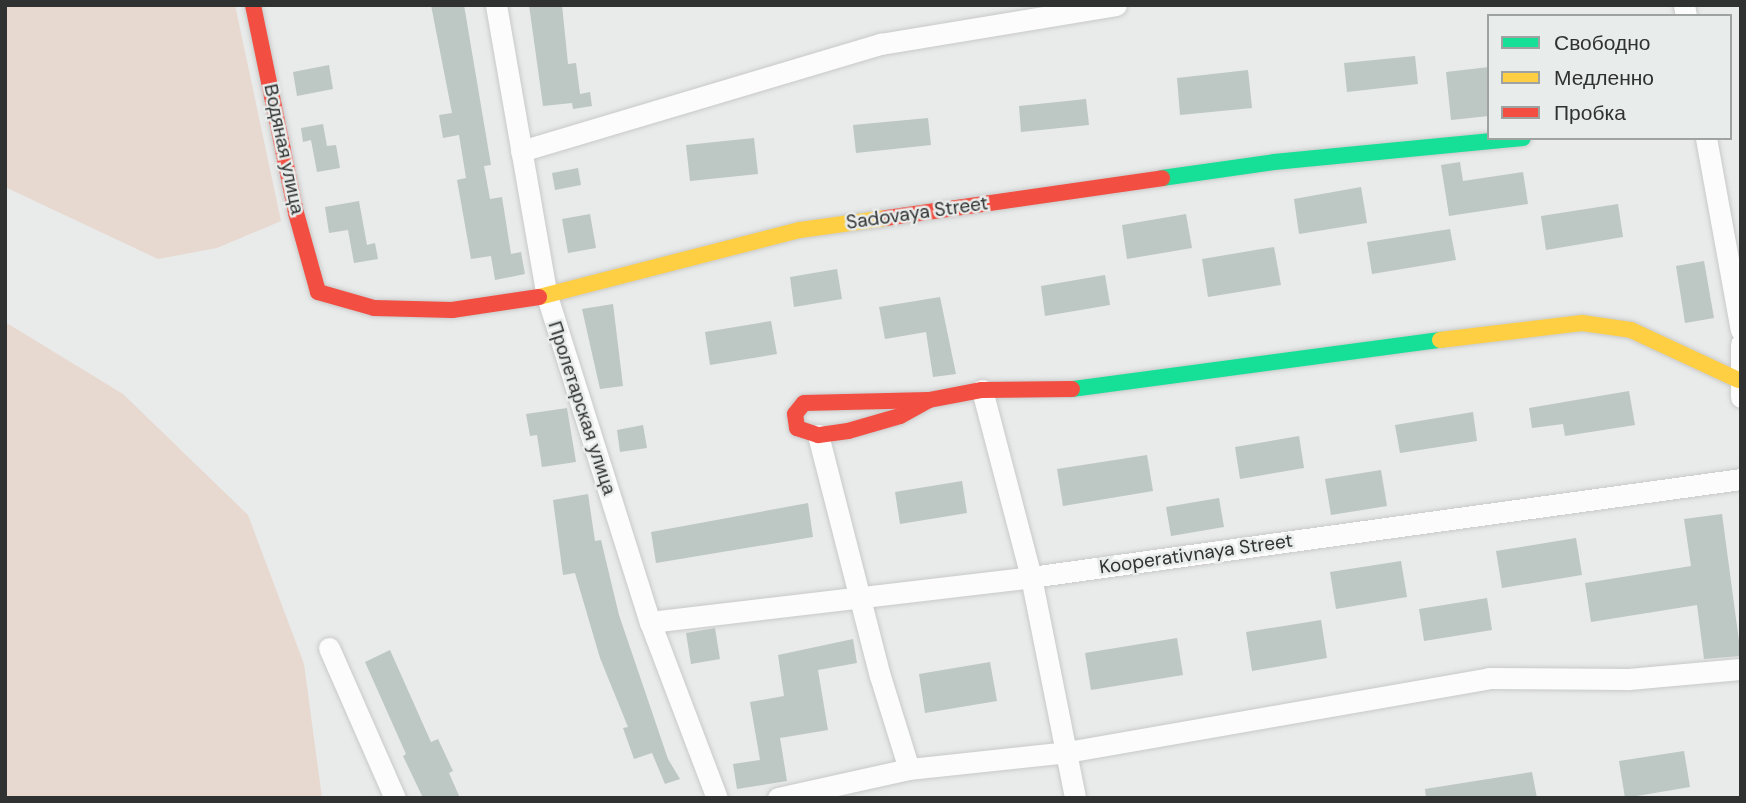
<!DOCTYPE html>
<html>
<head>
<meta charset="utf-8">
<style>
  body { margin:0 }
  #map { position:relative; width:1746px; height:803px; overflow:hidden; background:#e9ebea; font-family:"DM Sans",sans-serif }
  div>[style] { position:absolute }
  .green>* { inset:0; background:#e7d8d0 }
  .building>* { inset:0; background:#bdc7c4 }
  .roads { filter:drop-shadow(0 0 2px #c8c9c9) drop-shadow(0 0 2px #c8c9c9) }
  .street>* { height:21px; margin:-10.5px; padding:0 10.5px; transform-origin:10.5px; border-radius:10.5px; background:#fcfcfc }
  .fast>* { height:16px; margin:-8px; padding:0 8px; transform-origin:8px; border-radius:8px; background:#16e098 }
  .slow>* { height:16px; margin:-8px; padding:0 8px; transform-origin:8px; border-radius:8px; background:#ffcf43 }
  .jam>* { height:16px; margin:-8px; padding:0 8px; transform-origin:8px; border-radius:8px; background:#f24e42 }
  span { translate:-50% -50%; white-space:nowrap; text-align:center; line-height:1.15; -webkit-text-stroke:5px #e8ecea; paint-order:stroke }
  .street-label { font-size:19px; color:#303231 }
  .frame { position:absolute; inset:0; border:7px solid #303231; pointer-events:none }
  .legend { position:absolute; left:1487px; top:14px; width:245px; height:126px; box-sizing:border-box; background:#e8ecea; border:2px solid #9ea2a0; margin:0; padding:9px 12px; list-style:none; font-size:21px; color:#303231 }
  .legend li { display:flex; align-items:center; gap:14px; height:35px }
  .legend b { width:35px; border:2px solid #9ea2a0 }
</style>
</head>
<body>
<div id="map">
  <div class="green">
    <i style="clip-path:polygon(5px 5px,235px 5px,281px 221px,217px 248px,158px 259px,5px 187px)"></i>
    <i style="clip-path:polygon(5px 322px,123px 394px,248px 515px,304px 664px,322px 798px,5px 798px)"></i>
  </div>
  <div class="building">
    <i style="clip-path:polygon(431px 5px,464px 5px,491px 165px,484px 166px,490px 199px,502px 197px,511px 254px,521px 252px,525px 274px,495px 280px,491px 256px,471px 259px,457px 180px,466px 178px,459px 135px,443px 138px,439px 115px,452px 113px)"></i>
    <i style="clip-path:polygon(529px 5px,562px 5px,568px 64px,576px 63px,580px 94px,590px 92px,592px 106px,573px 109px,572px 103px,543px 106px)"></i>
    <i style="clip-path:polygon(1415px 56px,1418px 84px,1347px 92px,1344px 63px)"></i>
    <i style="clip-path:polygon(329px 65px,333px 89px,297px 96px,293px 72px)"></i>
    <i style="clip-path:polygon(1489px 67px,1489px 116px,1451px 120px,1446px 72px)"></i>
    <i style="clip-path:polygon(1248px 70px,1252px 108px,1180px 115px,1177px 78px)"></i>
    <i style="clip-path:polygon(1086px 99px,1089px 125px,1021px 132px,1019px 106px)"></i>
    <i style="clip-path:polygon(928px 118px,931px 145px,856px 153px,853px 125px)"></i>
    <i style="clip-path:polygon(323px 124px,327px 146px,336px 145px,340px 168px,317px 172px,311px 140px,303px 142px,301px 128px)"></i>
    <i style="clip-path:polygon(754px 138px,758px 174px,690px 181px,686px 145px)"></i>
    <i style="clip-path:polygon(1460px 162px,1463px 181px,1523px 172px,1528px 204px,1449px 216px,1441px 165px)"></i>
    <i style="clip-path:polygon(578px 168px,581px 185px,555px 190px,552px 173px)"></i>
    <i style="clip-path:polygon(1361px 187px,1367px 223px,1299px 234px,1294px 199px)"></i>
    <i style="clip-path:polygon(359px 201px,367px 245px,375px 243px,378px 259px,354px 263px,348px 230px,329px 233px,325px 207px)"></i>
    <i style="clip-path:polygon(1618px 204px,1623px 237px,1546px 250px,1541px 216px)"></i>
    <i style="clip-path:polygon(590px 214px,596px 248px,568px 253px,562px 219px)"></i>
    <i style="clip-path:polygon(1186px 214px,1192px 248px,1127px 259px,1122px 225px)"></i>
    <i style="clip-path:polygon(1450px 229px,1456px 260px,1372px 274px,1367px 242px)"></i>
    <i style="clip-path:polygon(1274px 247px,1281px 285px,1208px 297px,1202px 259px)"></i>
    <i style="clip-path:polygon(1704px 261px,1714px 318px,1685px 323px,1676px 266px)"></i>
    <i style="clip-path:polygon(837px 269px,842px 299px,794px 307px,790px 277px)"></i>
    <i style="clip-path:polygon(1105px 275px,1110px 305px,1045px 316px,1041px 286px)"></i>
    <i style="clip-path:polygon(940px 297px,956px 374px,933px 377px,926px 332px,885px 339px,879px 307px)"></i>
    <i style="clip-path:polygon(613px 304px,623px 386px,600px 389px,582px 309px)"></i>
    <i style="clip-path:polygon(771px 321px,777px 354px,710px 365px,705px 332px)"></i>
    <i style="clip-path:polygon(1629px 391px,1635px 425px,1565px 436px,1563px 424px,1532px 428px,1529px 408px)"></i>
    <i style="clip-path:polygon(567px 408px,576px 462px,542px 467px,537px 435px,530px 436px,526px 414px)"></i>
    <i style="clip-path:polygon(1473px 412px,1477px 441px,1400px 453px,1395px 425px)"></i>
    <i style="clip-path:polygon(643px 425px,647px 448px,620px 452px,617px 430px)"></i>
    <i style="clip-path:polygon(1299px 436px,1304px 468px,1240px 479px,1235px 447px)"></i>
    <i style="clip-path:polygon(1147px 455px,1153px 491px,1063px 506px,1057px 469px)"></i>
    <i style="clip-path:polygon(1381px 470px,1387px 506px,1331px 515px,1325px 479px)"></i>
    <i style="clip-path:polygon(962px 481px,967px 513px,900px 524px,895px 492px)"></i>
    <i style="clip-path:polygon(588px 494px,595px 541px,601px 540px,619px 615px,668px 759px,680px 779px,665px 784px,652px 753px,634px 759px,623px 728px,628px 727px,600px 658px,575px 573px,563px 575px,553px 500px)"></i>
    <i style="clip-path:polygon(1219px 498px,1224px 527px,1171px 536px,1166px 507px)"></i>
    <i style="clip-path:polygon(808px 503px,813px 537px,656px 563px,651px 532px)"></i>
    <i style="clip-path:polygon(1722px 514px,1741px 656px,1704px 659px,1697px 605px,1591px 622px,1585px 583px,1691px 566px,1684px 519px)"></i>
    <i style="clip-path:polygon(1576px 538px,1582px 575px,1502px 588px,1496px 551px)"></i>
    <i style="clip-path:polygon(1401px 561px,1407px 597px,1336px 609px,1330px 572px)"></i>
    <i style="clip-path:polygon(1487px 598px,1492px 630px,1424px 641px,1419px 609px)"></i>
    <i style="clip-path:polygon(1321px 620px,1327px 658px,1252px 671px,1246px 632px)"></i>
    <i style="clip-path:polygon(715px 628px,720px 659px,691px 664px,686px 633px)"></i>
    <i style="clip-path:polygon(1177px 638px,1183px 675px,1091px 690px,1085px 653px)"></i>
    <i style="clip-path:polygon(853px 639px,857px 663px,818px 670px,828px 730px,780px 738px,787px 781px,737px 789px,733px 764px,760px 760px,750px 702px,784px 696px,778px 655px)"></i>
    <i style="clip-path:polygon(390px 650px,431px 742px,438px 739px,453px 771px,449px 773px,460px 798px,423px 798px,403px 756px,406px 754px,365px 662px)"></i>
    <i style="clip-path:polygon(990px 662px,997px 701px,925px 713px,919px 674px)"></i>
    <i style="clip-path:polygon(1684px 751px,1690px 787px,1625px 798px,1619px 761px)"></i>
    <i style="clip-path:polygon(1532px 772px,1537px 798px,1426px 798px,1425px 789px)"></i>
  </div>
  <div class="roads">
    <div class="street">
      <i style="left:496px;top:5px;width:295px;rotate:80.1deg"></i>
      <i style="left:547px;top:296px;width:342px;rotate:72.5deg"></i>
      <i style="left:650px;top:622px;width:188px;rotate:69.2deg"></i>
      <i style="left:1684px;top:5px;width:11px;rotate:80deg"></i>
      <i style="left:1706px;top:138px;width:195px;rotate:79.7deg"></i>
      <i style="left:521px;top:151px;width:376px;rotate:-16.6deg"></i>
      <i style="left:881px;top:44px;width:238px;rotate:-9.4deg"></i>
      <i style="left:1741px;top:344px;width:53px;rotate:90deg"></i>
      <i style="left:982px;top:390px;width:193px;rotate:75.3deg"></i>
      <i style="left:1031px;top:577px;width:225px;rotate:78.7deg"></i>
      <i style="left:818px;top:435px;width:249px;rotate:75.6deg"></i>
      <i style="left:880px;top:676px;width:97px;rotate:72.7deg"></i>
      <i style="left:650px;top:622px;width:384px;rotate:-6.7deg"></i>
      <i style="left:1031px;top:577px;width:717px;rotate:-7.86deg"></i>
      <i style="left:329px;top:648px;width:164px;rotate:66.3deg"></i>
      <i style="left:778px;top:798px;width:134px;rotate:-12.5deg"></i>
      <i style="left:909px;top:769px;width:159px;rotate:-6.1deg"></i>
      <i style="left:1067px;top:752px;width:428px;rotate:-9.9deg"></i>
      <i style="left:1489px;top:678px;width:139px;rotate:0.4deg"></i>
      <i style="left:1628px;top:679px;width:113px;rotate:-5.1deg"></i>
    </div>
    <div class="fast">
      <i style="left:1162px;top:178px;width:113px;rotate:-8.1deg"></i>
      <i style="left:1274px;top:162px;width:250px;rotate:-5.5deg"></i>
      <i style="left:1072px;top:389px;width:371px;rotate:-7.6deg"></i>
    </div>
    <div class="slow">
      <i style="left:539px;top:297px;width:269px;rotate:-14.4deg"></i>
      <i style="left:800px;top:230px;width:87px;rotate:-7.9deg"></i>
      <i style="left:1440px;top:340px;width:143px;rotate:-6.8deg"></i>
      <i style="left:1582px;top:323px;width:49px;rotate:8.1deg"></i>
      <i style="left:1631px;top:330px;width:118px;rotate:25deg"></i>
    </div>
    <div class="jam">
      <i style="left:253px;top:5px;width:212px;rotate:78.3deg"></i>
      <i style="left:296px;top:213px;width:82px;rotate:74.4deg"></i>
      <i style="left:318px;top:292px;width:58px;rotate:15.9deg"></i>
      <i style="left:374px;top:308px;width:78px;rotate:1.5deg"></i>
      <i style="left:452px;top:310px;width:88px;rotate:-8.5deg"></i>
      <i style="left:886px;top:218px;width:279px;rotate:-8.2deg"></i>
      <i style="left:929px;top:400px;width:33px;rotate:151deg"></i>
      <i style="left:900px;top:416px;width:54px;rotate:163.9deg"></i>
      <i style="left:848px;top:431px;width:30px;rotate:172deg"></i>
      <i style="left:818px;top:435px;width:22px;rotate:-162deg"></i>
      <i style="left:797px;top:428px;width:14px;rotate:-98deg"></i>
      <i style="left:795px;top:414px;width:14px;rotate:-51deg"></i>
      <i style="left:804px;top:403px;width:125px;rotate:-1.4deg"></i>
      <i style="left:929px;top:400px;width:54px;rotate:-10.7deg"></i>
      <i style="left:982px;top:390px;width:90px;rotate:-0.6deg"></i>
    </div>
  </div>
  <div class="street-label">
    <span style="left:284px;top:149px;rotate:78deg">Водяная улица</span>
    <span style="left:917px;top:213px;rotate:-8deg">Sadovaya Street</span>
    <span style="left:582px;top:408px;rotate:72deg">Пролетарская улица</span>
    <span style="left:1196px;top:554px;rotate:-8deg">Kooperativnaya Street</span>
  </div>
  <div class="frame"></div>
  <ul class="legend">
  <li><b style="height:9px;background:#16e098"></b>Свободно</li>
  <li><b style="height:9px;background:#ffcf43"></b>Медленно</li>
  <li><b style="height:9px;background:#f24e42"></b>Пробка</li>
  </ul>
</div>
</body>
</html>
